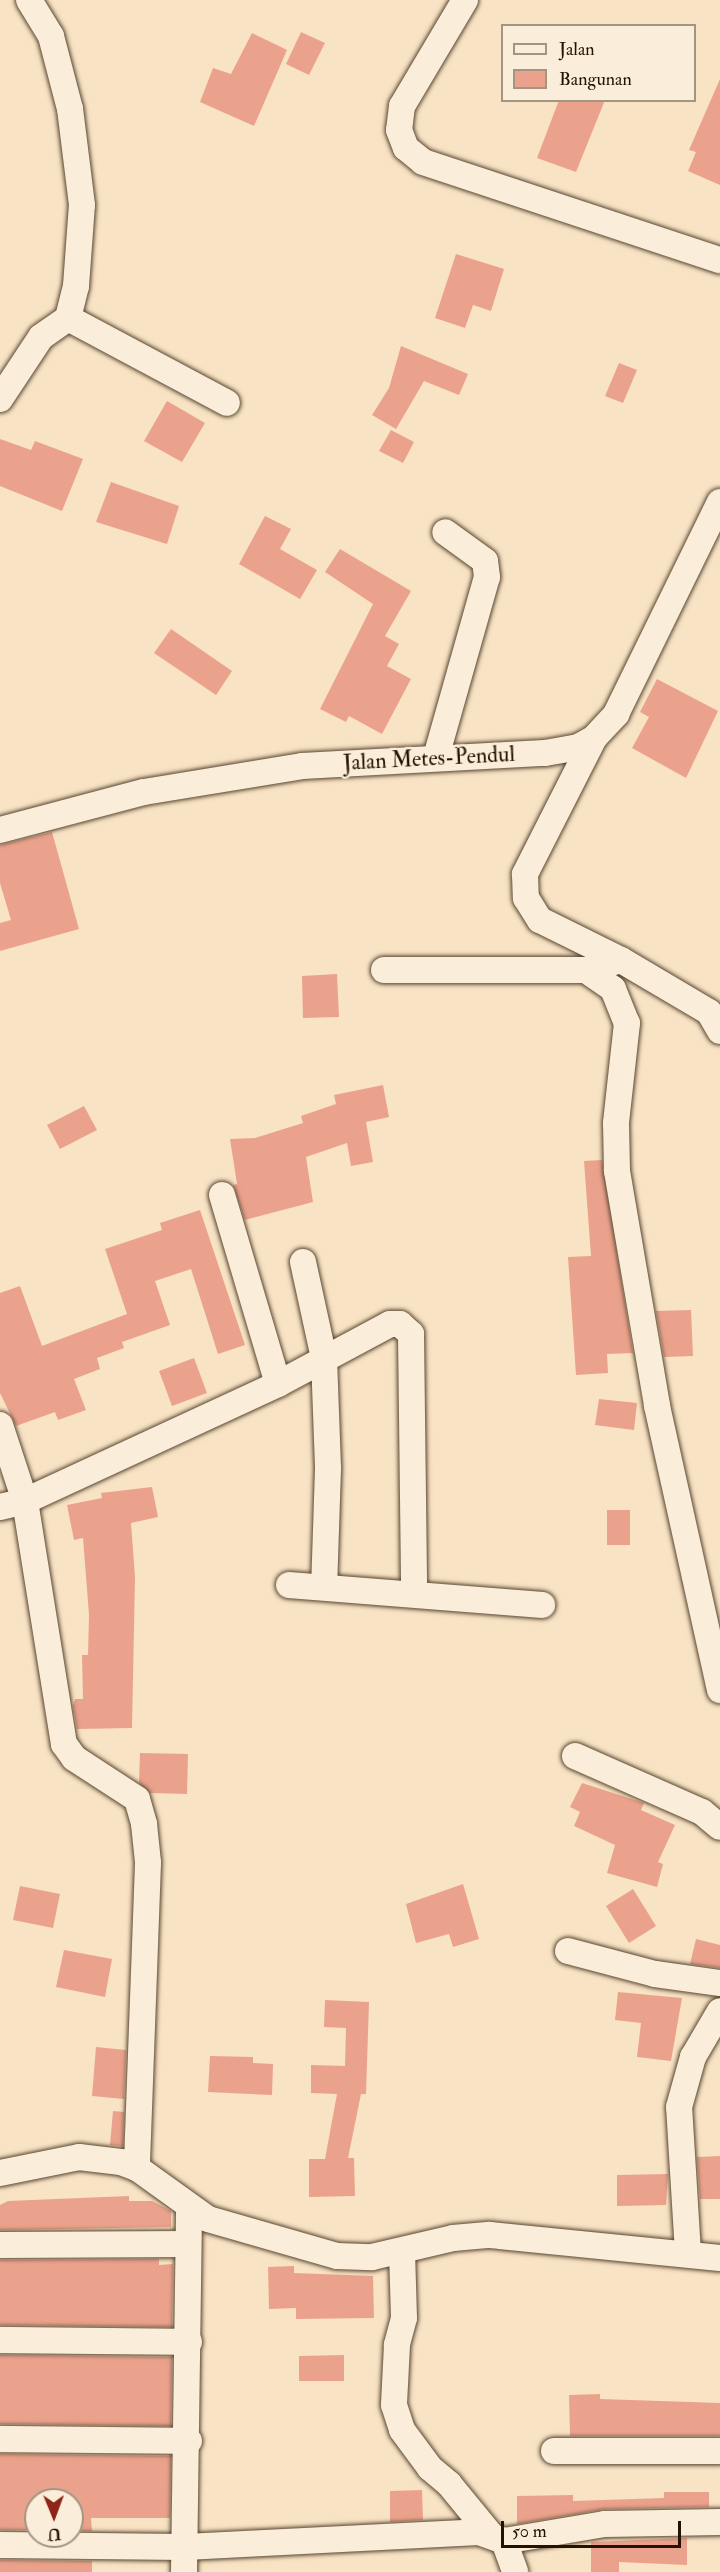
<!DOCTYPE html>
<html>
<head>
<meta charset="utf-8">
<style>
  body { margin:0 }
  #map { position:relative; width:720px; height:2572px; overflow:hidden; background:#f8e3c4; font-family:"IM FELL Double Pica",serif }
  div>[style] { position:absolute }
  .building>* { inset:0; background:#eba28c }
  .roads { filter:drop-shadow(0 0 2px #594631) drop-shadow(0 0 2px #594631) }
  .street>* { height:26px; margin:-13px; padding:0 13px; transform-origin:13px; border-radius:13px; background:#faedd9 }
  span { translate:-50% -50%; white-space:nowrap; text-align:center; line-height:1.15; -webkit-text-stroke:4.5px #faedd9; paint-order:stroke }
  .street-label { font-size:22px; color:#241200 }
  .legend { position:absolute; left:501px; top:24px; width:195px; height:78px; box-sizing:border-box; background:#faedd9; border:2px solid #a49582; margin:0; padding:8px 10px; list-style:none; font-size:18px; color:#241200 }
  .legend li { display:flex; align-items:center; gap:12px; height:30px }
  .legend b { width:30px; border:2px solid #a49582 }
  .north { position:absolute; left:24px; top:2488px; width:60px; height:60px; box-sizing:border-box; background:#faedd9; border:2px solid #a49582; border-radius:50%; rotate:179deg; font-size:16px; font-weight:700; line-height:24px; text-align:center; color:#241200 }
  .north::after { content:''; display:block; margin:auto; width:21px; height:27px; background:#8f2418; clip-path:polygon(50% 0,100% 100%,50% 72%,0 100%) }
  .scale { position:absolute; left:501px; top:2521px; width:180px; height:27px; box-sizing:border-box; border:3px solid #241200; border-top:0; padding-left:8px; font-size:18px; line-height:21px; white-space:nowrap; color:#241200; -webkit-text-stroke:4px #faedd9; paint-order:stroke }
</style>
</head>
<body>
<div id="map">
  <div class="building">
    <i style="clip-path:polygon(301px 32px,325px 43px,309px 75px,286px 64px)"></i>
    <i style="clip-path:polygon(252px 33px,287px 50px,254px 126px,200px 102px,213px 68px,231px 74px)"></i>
    <i style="clip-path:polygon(720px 79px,720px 185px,688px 171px,696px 152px,689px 150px)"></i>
    <i style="clip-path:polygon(559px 100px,605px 100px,576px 172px,537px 158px)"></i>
    <i style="clip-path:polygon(456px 254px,504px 269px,491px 311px,473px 305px,465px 328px,435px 318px)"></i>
    <i style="clip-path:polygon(401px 346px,468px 374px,459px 395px,424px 381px,396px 429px,372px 415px,389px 388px)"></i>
    <i style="clip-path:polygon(619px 363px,637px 370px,623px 403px,605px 396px)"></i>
    <i style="clip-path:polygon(167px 401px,205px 423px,182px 462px,144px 441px)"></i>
    <i style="clip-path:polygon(391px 430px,414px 442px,403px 463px,379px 451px)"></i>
    <i style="clip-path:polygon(0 439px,31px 450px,35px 441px,83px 459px,62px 511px,0 486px)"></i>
    <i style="clip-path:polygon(111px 482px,179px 506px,167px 544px,96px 522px)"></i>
    <i style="clip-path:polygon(265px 516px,291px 529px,280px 549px,317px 570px,300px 599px,239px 564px)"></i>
    <i style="clip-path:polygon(340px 549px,411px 591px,385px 636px,399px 644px,387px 666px,411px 679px,382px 734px,349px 716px,346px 722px,320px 709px,373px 604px,325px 572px)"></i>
    <i style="clip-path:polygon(171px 629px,232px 671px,216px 695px,154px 653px)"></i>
    <i style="clip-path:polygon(657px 679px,718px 711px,686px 778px,632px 748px,649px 717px,640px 712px)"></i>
    <i style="clip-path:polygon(52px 832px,79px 929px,0 951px,0 923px,11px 920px,0 883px,0 845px)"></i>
    <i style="clip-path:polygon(337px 974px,339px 1017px,303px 1018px,302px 976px)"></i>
    <i style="clip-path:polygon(383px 1085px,389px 1117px,366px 1122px,373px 1162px,351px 1166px,347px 1143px,306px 1157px,313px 1202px,245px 1220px,233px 1185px,237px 1184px,230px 1139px,255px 1138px,303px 1123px,301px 1116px,336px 1104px,334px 1095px)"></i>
    <i style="clip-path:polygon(84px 1106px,97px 1130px,60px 1149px,47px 1125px)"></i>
    <i style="clip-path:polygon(602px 1160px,633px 1353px,607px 1354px,608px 1373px,576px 1375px,568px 1257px,591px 1256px,584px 1161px)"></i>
    <i style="clip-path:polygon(200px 1210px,245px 1345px,218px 1354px,191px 1269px,155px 1281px,170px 1325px,122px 1342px,124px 1348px,97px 1358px,100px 1369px,74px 1379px,86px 1410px,58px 1420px,55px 1412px,16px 1426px,0 1393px,0 1293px,20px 1286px,42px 1346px,127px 1314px,105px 1249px,162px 1230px,160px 1223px)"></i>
    <i style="clip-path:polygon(691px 1310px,693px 1356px,664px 1357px,656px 1311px)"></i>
    <i style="clip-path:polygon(194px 1358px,207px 1393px,172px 1406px,159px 1371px)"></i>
    <i style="clip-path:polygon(599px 1399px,637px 1403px,634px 1430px,595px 1425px)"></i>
    <i style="clip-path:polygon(152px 1487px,158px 1517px,131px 1523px,135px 1577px,132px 1728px,77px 1729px,73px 1706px,75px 1699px,83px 1699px,82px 1655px,88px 1655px,89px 1615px,83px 1538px,74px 1540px,67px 1505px,102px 1498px,101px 1493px)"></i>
    <i style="clip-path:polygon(607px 1510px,630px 1510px,630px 1545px,607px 1545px)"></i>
    <i style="clip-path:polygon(140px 1753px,188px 1754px,187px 1794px,150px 1793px,139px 1783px)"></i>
    <i style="clip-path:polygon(582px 1783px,644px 1803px,641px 1810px,675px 1825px,658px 1862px,663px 1864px,657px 1887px,607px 1873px,615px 1845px,574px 1826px,580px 1812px,570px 1807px)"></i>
    <i style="clip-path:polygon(463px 1884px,479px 1939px,453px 1947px,449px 1934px,416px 1943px,406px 1904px)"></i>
    <i style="clip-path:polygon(20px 1886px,60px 1894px,53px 1928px,13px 1920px)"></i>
    <i style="clip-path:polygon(633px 1889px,656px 1926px,629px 1943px,606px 1906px)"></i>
    <i style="clip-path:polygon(696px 1939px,720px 1945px,720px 1968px,690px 1964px)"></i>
    <i style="clip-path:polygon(64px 1950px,112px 1959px,105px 1997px,56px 1987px)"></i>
    <i style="clip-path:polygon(618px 1992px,682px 1998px,671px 2061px,637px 2057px,641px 2023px,615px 2020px)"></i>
    <i style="clip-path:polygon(325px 2000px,369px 2002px,366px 2094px,361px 2094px,348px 2158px,354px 2158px,355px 2196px,309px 2197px,309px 2159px,325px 2159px,337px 2094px,311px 2093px,311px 2065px,345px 2066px,346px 2028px,324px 2027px)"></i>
    <i style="clip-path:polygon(96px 2047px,126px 2050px,124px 2099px,92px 2096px)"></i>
    <i style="clip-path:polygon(210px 2056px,253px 2057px,253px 2063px,273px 2064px,272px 2095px,208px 2092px)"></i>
    <i style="clip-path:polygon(113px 2111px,124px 2112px,123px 2146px,110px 2145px)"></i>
    <i style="clip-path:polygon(720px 2156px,720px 2199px,700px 2199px,697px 2157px)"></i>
    <i style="clip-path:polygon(668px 2174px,666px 2205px,617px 2206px,617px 2175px)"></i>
    <i style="clip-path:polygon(129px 2196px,129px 2201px,152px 2201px,171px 2211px,171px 2227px,0 2230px,0 2205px,8px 2201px)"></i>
    <i style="clip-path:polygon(159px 2259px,159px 2265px,173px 2264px,172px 2327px,0 2325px,0 2260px)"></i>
    <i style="clip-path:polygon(294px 2266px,294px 2273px,373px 2276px,374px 2318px,296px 2319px,296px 2308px,269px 2309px,268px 2267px)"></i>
    <i style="clip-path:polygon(0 2355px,172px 2357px,171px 2426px,0 2424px)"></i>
    <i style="clip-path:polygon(344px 2355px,344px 2381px,299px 2381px,299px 2356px)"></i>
    <i style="clip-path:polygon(600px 2394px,600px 2399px,720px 2403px,720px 2436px,570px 2436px,569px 2395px)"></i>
    <i style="clip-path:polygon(0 2454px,171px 2456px,170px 2518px,91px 2518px,92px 2531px,72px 2531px,72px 2500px,36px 2500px,36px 2530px,0 2530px)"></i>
    <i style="clip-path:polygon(422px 2490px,423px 2520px,390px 2522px,390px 2491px)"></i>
    <i style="clip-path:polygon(664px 2492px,709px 2492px,709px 2507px,605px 2509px,517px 2524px,517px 2496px,573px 2495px,573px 2501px,664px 2498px)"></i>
    <i style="clip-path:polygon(687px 2538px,687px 2565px,619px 2562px,619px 2572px,591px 2572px,591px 2542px)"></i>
    <i style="clip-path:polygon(0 2560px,92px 2561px,92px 2572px,0 2572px)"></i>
  </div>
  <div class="roads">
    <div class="street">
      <i style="left:465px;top:0;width:123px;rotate:120.7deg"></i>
      <i style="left:402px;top:106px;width:24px;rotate:97deg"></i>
      <i style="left:399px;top:130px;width:19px;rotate:69deg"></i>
      <i style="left:406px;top:148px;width:22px;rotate:39deg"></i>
      <i style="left:423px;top:162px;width:313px;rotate:18.3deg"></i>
      <i style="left:68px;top:318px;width:180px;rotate:28.1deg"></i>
      <i style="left:0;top:399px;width:74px;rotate:-56.5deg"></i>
      <i style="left:41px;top:337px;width:33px;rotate:-35deg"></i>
      <i style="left:68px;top:318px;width:33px;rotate:-76deg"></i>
      <i style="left:76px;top:286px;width:81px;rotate:-85.8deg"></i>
      <i style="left:82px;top:205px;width:97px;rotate:-97.1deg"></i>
      <i style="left:70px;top:109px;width:75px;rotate:-104.6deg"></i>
      <i style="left:51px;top:36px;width:42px;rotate:-121.4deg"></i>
      <i style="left:594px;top:738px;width:153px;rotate:116.9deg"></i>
      <i style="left:525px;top:874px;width:24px;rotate:88deg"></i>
      <i style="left:526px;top:898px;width:26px;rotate:58deg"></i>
      <i style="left:540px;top:920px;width:90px;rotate:26.3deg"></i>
      <i style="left:621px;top:960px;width:102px;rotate:30.6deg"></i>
      <i style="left:709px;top:1012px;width:22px;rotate:60deg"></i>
      <i style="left:436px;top:757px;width:187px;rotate:-74.2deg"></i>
      <i style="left:487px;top:577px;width:16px;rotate:-97deg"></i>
      <i style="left:485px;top:561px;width:49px;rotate:-144.1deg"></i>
      <i style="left:0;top:830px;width:149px;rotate:-14.8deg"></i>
      <i style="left:144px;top:792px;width:160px;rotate:-9.3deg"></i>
      <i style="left:302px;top:766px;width:243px;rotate:-3.1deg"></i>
      <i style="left:545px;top:753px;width:34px;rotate:-10deg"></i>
      <i style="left:578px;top:747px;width:18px;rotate:-29deg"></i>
      <i style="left:594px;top:738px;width:33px;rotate:-47deg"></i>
      <i style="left:616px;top:714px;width:236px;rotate:-63.9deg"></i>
      <i style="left:621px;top:960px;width:36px;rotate:164deg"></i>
      <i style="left:586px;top:970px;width:33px;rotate:35deg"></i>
      <i style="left:613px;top:989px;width:37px;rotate:68deg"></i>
      <i style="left:627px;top:1023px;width:101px;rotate:96.3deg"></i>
      <i style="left:616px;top:1123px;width:48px;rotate:88.8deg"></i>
      <i style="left:617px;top:1171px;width:238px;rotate:80.3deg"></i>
      <i style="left:657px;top:1406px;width:291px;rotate:77.5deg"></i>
      <i style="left:384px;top:970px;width:202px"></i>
      <i style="left:222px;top:1195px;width:197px;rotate:73.5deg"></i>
      <i style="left:303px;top:1262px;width:98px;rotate:77.7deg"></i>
      <i style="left:324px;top:1358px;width:111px;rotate:87.9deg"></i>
      <i style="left:328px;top:1469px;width:118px;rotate:91.9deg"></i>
      <i style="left:0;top:1425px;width:80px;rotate:71.8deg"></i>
      <i style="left:25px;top:1501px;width:246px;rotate:80.9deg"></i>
      <i style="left:64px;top:1744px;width:17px;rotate:54deg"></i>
      <i style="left:74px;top:1758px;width:75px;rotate:33.1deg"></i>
      <i style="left:137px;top:1799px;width:26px;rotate:74deg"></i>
      <i style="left:144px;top:1824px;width:39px;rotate:84deg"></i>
      <i style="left:148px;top:1863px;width:305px;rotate:92.1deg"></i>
      <i style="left:0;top:1507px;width:26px;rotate:-13deg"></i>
      <i style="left:25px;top:1501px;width:279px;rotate:-24.8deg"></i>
      <i style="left:278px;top:1384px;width:127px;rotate:-28.2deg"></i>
      <i style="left:390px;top:1324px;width:10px"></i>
      <i style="left:400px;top:1324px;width:15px;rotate:42deg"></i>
      <i style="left:411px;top:1334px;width:258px;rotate:89.3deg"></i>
      <i style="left:289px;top:1585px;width:254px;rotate:4.5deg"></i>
      <i style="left:575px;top:1756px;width:139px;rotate:23.8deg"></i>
      <i style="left:702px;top:1812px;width:23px;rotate:40deg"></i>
      <i style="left:568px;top:1951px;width:90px;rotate:14.8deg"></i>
      <i style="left:655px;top:1974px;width:66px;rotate:7.9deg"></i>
      <i style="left:0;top:2173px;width:81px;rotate:-11.4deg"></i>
      <i style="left:79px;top:2157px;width:42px;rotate:6.8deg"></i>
      <i style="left:121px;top:2162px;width:17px;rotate:21deg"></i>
      <i style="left:137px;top:2168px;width:87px;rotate:35.7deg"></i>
      <i style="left:208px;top:2219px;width:134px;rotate:16deg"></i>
      <i style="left:337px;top:2256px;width:35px;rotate:2deg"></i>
      <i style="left:372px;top:2257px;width:83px;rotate:-13.2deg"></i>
      <i style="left:453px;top:2238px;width:37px;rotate:-5deg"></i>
      <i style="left:490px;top:2235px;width:231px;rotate:5.7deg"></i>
      <i style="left:0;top:2245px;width:188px;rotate:-0.3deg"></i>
      <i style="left:402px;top:2251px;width:67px;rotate:88.3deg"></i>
      <i style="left:404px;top:2318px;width:28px;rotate:105deg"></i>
      <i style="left:397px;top:2345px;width:60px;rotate:92.9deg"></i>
      <i style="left:394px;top:2405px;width:26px;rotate:72deg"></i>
      <i style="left:402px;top:2430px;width:47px;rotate:53.6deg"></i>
      <i style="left:430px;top:2468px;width:25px;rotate:40deg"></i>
      <i style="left:449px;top:2484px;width:65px;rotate:50.6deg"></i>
      <i style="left:688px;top:2253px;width:146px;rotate:-93.5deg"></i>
      <i style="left:679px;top:2107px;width:52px;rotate:-74.4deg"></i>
      <i style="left:693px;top:2057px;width:53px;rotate:-59.6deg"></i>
      <i style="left:0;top:2340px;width:189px;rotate:0.6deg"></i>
      <i style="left:0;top:2439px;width:189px;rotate:0.6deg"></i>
      <i style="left:554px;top:2451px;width:166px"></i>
      <i style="left:504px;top:2541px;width:102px;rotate:-9.6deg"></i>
      <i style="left:605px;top:2524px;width:115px;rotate:-1deg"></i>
      <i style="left:0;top:2545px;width:185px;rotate:0.6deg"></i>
      <i style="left:185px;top:2547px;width:294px;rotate:-2.9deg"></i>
      <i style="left:479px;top:2532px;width:27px;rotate:20deg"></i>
      <i style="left:504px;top:2541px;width:33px;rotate:70deg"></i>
      <i style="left:184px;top:2572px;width:363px;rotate:-89.2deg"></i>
    </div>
  </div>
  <div class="street-label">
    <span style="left:429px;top:759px;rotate:-3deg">Jalan Metes-Pendul</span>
  </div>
  <ul class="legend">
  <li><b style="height:8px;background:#faedd9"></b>Jalan</li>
  <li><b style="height:16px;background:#eba28c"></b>Bangunan</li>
  </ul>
  <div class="north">U</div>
  <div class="scale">50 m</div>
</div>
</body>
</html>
